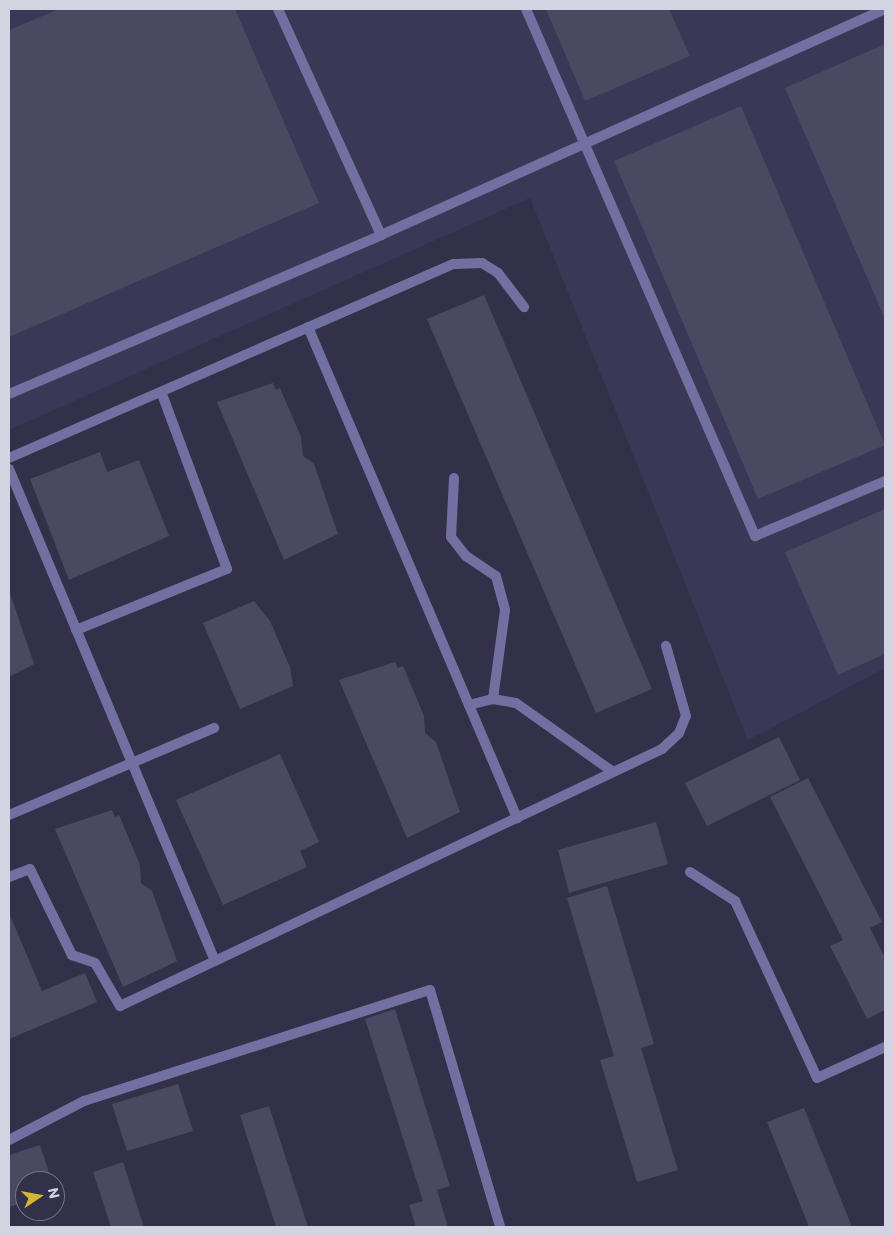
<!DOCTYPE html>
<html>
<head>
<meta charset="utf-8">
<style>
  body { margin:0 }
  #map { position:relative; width:894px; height:1236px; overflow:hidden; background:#323149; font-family:Commissioner,sans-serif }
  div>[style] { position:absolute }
  .built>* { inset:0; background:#3a3856 }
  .building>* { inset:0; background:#494962 }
  .minor>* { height:10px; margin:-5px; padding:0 5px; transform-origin:5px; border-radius:5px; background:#7270a1 }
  span { translate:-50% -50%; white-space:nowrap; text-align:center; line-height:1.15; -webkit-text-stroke:5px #323149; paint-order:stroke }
  .frame { position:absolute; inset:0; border:10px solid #d3d3e2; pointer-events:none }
  .north { position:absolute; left:15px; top:1171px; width:50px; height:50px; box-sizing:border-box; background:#323149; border:1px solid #727286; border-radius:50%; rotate:78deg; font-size:14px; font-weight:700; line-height:20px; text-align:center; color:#d3d3e2 }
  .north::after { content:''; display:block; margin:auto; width:18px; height:22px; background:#d5b535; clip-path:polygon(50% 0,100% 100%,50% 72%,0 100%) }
</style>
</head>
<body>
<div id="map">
  <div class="built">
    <i style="clip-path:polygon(9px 9px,885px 9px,885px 668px,748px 740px,530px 198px,9px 430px)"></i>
  </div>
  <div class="building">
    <i style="clip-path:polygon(59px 9px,235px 9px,319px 203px,9px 337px,9px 30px)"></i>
    <i style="clip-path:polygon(546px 9px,669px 9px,690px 56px,585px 101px)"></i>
    <i style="clip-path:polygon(885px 44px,885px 319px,785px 88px)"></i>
    <i style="clip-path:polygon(741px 106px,885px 445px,758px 499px,614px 161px)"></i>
    <i style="clip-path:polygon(484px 295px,652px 689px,596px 713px,427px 319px)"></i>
    <i style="clip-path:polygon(273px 383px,276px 390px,280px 388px,301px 437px,303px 456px,314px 464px,338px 534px,284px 560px,217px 402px)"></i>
    <i style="clip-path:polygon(100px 452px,107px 472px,139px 460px,169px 536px,69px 580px,30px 479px)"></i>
    <i style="clip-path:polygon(885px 509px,885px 654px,838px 675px,785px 552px)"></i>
    <i style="clip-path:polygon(9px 590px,34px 664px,9px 677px)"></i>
    <i style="clip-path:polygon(254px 601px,270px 621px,290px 667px,293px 686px,240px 709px,203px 623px)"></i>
    <i style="clip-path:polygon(395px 662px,398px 668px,403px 666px,424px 716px,425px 733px,436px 742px,460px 812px,407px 838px,339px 680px)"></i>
    <i style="clip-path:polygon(779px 737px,800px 780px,707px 826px,685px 783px)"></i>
    <i style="clip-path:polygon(280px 754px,319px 842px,300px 851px,307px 867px,223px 905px,176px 800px)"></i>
    <i style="clip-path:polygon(808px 778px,882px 922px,870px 928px,885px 958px,885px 1010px,867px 1019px,830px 946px,843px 940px,770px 797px)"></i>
    <i style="clip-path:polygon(112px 810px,115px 817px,119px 815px,140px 865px,141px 883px,152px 891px,177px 961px,123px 987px,55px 829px)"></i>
    <i style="clip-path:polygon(656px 822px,668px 864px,569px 893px,558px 850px)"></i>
    <i style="clip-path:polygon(607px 886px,654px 1044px,641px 1048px,678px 1170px,637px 1182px,600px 1060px,614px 1056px,567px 898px)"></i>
    <i style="clip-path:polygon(9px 913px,42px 991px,85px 973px,97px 1002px,9px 1039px)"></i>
    <i style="clip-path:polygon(395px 1009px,450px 1186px,437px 1190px,448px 1227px,416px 1227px,409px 1205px,423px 1201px,365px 1019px)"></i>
    <i style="clip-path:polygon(178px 1084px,193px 1131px,127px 1151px,112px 1104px)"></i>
    <i style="clip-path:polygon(269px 1106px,308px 1227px,276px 1227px,240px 1115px)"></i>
    <i style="clip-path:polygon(804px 1108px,852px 1227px,809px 1227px,767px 1122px)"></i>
    <i style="clip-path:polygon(40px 1145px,52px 1181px,25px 1181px,25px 1202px,9px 1207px,9px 1155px)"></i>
    <i style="clip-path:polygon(123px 1162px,144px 1227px,111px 1227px,93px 1172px)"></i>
  </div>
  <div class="minor">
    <i style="left:278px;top:9px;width:248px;rotate:65.5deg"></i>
    <i style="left:526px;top:9px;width:575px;rotate:66.51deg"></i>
    <i style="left:755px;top:536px;width:141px;rotate:-22.9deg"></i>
    <i style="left:308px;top:327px;width:534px;rotate:66.94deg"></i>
    <i style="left:9px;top:394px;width:405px;rotate:-23.1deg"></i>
    <i style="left:381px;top:235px;width:552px;rotate:-24.15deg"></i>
    <i style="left:9px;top:458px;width:485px;rotate:-23.6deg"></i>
    <i style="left:454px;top:264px;width:28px;rotate:-2deg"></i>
    <i style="left:482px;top:263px;width:19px;rotate:32deg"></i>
    <i style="left:498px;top:273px;width:43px;rotate:52.6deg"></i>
    <i style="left:9px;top:469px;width:533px;rotate:67.28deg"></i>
    <i style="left:454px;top:478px;width:59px;rotate:92.9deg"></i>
    <i style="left:451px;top:537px;width:24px;rotate:52deg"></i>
    <i style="left:466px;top:556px;width:36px;rotate:34deg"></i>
    <i style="left:496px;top:576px;width:35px;rotate:75deg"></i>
    <i style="left:505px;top:610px;width:90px;rotate:97.7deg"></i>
    <i style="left:76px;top:630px;width:163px;rotate:-22deg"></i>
    <i style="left:227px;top:569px;width:189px;rotate:-110.4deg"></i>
    <i style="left:469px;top:705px;width:25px;rotate:-14deg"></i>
    <i style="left:493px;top:699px;width:23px;rotate:10deg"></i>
    <i style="left:516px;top:703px;width:119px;rotate:35.4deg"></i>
    <i style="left:9px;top:815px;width:223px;rotate:-23deg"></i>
    <i style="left:690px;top:872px;width:54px;rotate:32.8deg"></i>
    <i style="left:735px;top:901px;width:195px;rotate:65.1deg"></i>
    <i style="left:817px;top:1078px;width:75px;rotate:-24.5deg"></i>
    <i style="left:9px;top:877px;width:22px;rotate:-21deg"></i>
    <i style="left:30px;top:869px;width:96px;rotate:64deg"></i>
    <i style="left:72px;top:955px;width:24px;rotate:19deg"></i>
    <i style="left:95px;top:963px;width:50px;rotate:59.8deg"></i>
    <i style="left:120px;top:1006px;width:600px;rotate:-25.37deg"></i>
    <i style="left:662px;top:749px;width:23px;rotate:-43deg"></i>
    <i style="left:679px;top:733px;width:18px;rotate:-68deg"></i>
    <i style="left:686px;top:716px;width:73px;rotate:-105.9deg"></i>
    <i style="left:9px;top:1140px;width:85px;rotate:-27.5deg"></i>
    <i style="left:84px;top:1101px;width:363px;rotate:-17.8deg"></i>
    <i style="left:430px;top:990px;width:247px;rotate:73.5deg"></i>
  </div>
  <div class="frame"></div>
  <div class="north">N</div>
</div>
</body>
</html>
